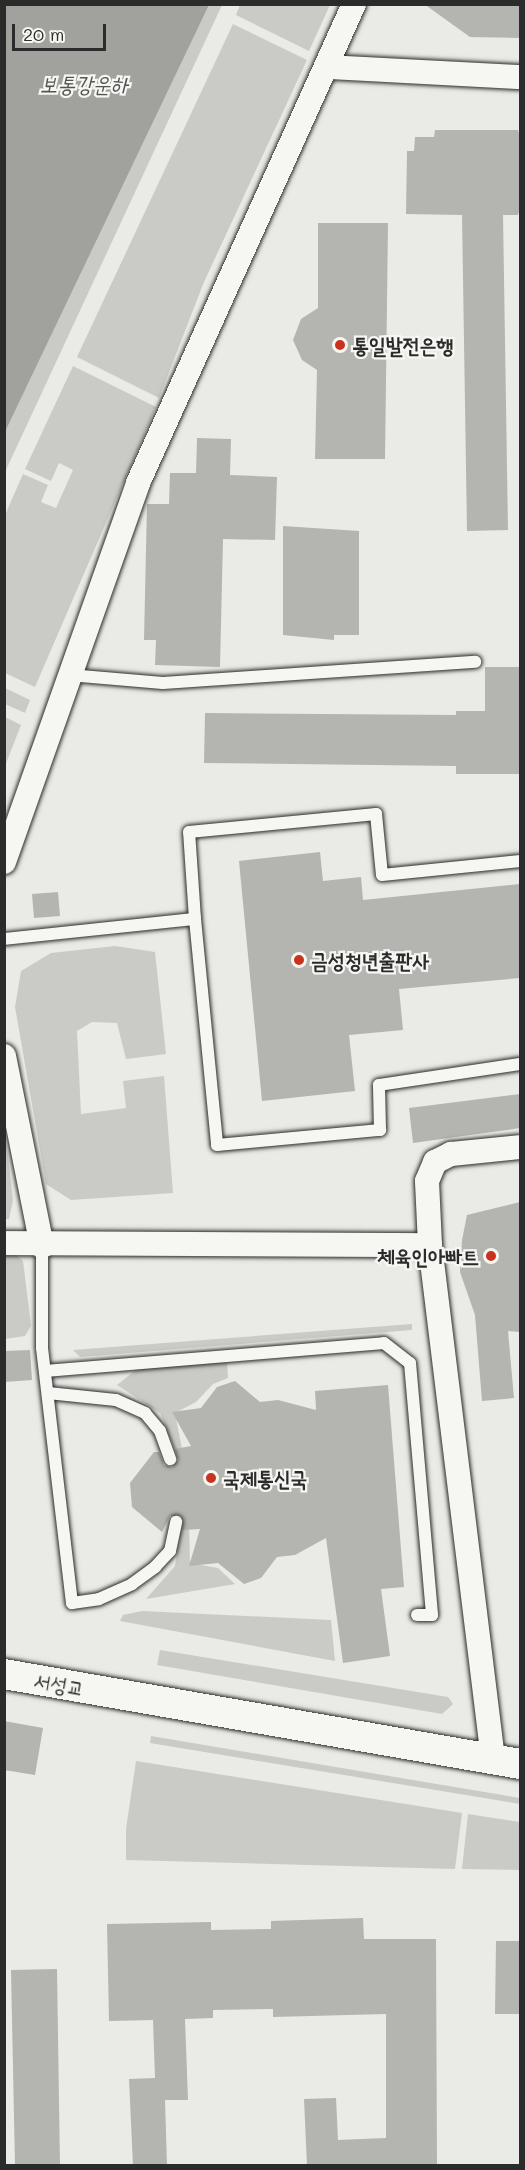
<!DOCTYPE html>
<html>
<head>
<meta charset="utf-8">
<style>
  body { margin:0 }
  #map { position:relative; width:525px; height:2170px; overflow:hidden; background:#eaeae6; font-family:Mali,"Poor Story",sans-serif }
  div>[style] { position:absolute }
  .green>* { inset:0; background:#cacac7 }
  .water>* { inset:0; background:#a1a19e }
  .building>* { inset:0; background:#b4b4b1 }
  .roads { filter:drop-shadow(0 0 2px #2b2b2b) drop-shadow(0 0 2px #2b2b2b) }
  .service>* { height:12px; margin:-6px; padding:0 6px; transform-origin:6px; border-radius:6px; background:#f6f6f2 }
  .minor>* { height:24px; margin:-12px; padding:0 12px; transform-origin:12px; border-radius:12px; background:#f6f6f2 }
  .tertiary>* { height:30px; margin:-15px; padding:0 15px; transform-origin:15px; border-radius:15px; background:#f6f6f2 }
  .dots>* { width:16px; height:16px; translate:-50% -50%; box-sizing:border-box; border:3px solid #f6f6f2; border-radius:50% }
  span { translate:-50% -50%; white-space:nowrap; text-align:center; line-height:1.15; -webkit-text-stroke:4.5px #f6f6f2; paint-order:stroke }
  .poi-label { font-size:21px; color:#2b2b2b; font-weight:700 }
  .left { translate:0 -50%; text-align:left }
  .right { translate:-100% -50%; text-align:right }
  .street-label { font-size:21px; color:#2b2b2b }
  .water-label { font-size:22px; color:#545453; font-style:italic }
  .frame { position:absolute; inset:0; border:6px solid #2b2b2b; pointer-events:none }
  .scale { position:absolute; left:12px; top:24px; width:94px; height:27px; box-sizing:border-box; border:3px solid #2b2b2b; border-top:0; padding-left:8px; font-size:18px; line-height:21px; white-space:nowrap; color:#2b2b2b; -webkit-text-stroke:4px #f6f6f2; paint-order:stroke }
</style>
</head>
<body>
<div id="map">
  <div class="green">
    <i style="clip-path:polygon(209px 5px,222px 5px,5px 472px,5px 432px)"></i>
    <i style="clip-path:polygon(240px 5px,240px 4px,330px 5px,309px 51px,236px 15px)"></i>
    <i style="clip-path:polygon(233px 24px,307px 60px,204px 282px,159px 398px,77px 357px)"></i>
    <i style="clip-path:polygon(73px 366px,156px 407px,35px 687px,5px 673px,5px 515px,23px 474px,48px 485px,41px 502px,56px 508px,73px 470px,59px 463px,51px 481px,25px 469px)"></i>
    <i style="clip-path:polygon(5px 688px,30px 700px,25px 713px,5px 704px)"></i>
    <i style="clip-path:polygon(5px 717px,21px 725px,5px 766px)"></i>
    <i style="clip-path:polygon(115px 946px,155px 952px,166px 1054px,126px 1059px,117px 1023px,92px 1022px,77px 1031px,81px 1114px,126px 1108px,123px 1081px,164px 1076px,173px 1193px,71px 1200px,46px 1184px,15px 1007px,21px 971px,51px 953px)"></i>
    <i style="clip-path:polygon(5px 1132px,13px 1200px,9px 1219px,5px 1219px)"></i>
    <i style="clip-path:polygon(15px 1254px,23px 1261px,31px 1326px,25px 1336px,5px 1339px,5px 1255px)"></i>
    <i style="clip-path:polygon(412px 1324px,412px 1330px,80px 1357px,73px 1350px)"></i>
    <i style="clip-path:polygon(227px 1361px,228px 1378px,213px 1384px,196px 1402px,175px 1413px,183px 1454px,177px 1454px,160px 1413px,117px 1385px,137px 1369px)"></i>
    <i style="clip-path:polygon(189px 1522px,190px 1563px,218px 1568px,235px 1584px,146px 1599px,175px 1566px,182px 1523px)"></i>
    <i style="clip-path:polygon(142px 1611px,331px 1620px,335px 1661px,120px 1621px,123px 1615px)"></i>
    <i style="clip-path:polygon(160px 1650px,448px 1697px,453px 1704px,442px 1714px,157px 1665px)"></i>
    <i style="clip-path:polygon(151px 1736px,520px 1798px,520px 1804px,150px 1743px)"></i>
    <i style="clip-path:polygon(136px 1761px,462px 1813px,455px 1869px,126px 1860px,126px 1829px)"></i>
    <i style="clip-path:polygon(468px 1814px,520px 1822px,520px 1870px,462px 1869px)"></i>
  </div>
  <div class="water">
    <i style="clip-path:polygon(5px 4px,209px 5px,5px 432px,4px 5px)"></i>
  </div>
  <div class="building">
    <i style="clip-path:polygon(424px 4px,520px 4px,520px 38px,470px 37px)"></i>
    <i style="clip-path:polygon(435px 130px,518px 130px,520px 137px,520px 208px,518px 215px,503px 215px,508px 530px,467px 531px,462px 215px,406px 214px,407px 151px,414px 151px,415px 137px,434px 137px)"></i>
    <i style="clip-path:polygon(318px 223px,388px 223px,385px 459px,315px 459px,317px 370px,302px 360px,293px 340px,301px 319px,318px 308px)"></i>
    <i style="clip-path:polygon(197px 438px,231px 439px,230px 475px,277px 477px,275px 540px,223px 539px,220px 667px,155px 665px,156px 640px,144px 640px,147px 504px,169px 504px,170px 473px,196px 473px)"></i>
    <i style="clip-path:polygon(283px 526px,359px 531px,359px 635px,334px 635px,334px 640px,283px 635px)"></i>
    <i style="clip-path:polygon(485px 667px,520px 667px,520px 774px,456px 774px,456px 766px,204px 763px,205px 713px,456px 715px,456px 711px,485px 711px)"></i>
    <i style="clip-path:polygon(320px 852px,323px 881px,361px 877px,363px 900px,520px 884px,520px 978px,399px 989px,403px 1030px,349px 1035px,355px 1091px,262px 1101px,239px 861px)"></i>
    <i style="clip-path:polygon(58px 892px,60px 916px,34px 918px,32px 894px)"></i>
    <i style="clip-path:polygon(520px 1094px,520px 1128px,413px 1143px,409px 1108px)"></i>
    <i style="clip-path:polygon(520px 1202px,520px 1332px,508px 1331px,514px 1398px,482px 1401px,475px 1315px,460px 1272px,462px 1240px,467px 1215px)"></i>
    <i style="clip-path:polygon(30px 1350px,32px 1380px,4px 1382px,4px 1351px)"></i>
    <i style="clip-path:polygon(235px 1381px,260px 1402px,278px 1400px,316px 1410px,315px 1391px,388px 1385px,404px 1587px,381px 1589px,390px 1656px,343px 1663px,326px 1538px,295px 1555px,277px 1557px,261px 1578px,244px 1584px,218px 1563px,189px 1566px,200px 1529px,183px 1530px,181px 1516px,170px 1516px,162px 1532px,132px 1507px,130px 1483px,154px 1452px,159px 1452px,164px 1465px,172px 1467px,178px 1460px,175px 1449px,191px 1446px,172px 1412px,201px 1408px,217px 1387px)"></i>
    <i style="clip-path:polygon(4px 1721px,43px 1728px,35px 1775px,4px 1770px)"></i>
    <i style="clip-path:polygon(363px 1918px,364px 1939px,436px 1939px,437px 2166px,307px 2166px,304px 2099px,336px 2098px,338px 2140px,386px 2138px,386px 2014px,273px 2017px,273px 2009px,213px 2010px,213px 2018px,185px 2019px,188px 2100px,165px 2100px,167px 2166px,133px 2166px,129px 2079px,155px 2078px,153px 2020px,109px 2021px,107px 1924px,211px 1922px,211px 1930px,271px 1929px,271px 1921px)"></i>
    <i style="clip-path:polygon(496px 1941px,520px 1941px,520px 2014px,495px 2014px)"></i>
    <i style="clip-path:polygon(57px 1969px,60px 2166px,15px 2166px,11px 1970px)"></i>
  </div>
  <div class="roads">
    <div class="service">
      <i style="left:69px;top:675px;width:94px;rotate:4.9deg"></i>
      <i style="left:163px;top:683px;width:313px;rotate:-3.9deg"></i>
      <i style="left:195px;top:919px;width:87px;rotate:-93.9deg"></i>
      <i style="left:189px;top:832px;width:188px;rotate:-5.5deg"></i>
      <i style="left:376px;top:814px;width:61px;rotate:84.4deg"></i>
      <i style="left:382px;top:875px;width:139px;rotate:-5.8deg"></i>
      <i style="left:4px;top:939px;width:192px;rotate:-6deg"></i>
      <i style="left:195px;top:919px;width:227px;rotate:84.4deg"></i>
      <i style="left:217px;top:1145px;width:164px;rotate:-5.3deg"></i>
      <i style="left:380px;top:1130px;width:45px;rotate:-91.3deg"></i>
      <i style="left:379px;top:1085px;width:143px;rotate:-8.5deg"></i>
      <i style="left:42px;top:1246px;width:102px;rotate:90deg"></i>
      <i style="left:42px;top:1348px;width:257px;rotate:83.3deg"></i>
      <i style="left:72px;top:1603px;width:27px;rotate:-8deg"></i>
      <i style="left:99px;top:1599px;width:36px;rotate:-24deg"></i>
      <i style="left:132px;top:1584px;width:29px;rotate:-36deg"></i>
      <i style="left:155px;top:1567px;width:22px;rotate:-47deg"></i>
      <i style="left:170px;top:1551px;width:30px;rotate:-78deg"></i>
      <i style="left:45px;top:1371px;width:340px;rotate:-4.7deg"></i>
      <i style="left:384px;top:1343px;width:33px;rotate:38deg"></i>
      <i style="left:410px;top:1363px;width:253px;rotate:85deg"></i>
      <i style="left:432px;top:1615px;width:15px;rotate:180deg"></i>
      <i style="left:48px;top:1393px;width:68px;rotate:5.9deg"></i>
      <i style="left:116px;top:1400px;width:32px;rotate:24deg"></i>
      <i style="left:145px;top:1413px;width:23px;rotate:50deg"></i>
      <i style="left:160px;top:1431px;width:30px;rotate:70deg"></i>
    </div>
    <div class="minor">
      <i style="left:328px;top:67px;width:192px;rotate:3deg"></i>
      <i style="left:4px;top:862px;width:402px;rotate:-70.5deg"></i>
      <i style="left:138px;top:483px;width:525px;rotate:-65.73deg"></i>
      <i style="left:4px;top:1056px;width:194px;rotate:78.7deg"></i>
      <i style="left:4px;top:1243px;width:426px;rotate:0.3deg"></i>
      <i style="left:493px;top:1759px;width:518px;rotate:-96.99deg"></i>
      <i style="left:430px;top:1245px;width:64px;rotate:-92.7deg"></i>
      <i style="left:427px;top:1181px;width:21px;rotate:-67deg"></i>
      <i style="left:435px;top:1162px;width:18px;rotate:-27deg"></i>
      <i style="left:451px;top:1154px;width:69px;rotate:-5.8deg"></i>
    </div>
    <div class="tertiary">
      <i style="left:4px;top:1674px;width:524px;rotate:9.89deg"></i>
    </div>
  </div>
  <div class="dots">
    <i style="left:340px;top:345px;background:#c8321e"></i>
    <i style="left:299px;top:960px;background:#c8321e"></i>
    <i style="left:491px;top:1256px;background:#c8321e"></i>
    <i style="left:211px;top:1478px;background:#c8321e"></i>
  </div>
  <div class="poi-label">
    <span class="left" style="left:352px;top:345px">통일발전은행</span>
    <span class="left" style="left:311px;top:960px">금성청년출판사</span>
    <span class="right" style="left:479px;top:1256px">체육인아빠트</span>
    <span class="left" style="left:223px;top:1478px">국제통신국</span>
  </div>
  <div class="street-label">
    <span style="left:59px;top:1684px;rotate:10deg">서성교</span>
  </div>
  <div class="water-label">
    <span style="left:84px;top:84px">보통강운하</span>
  </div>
  <div class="frame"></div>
  <div class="scale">20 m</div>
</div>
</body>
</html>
